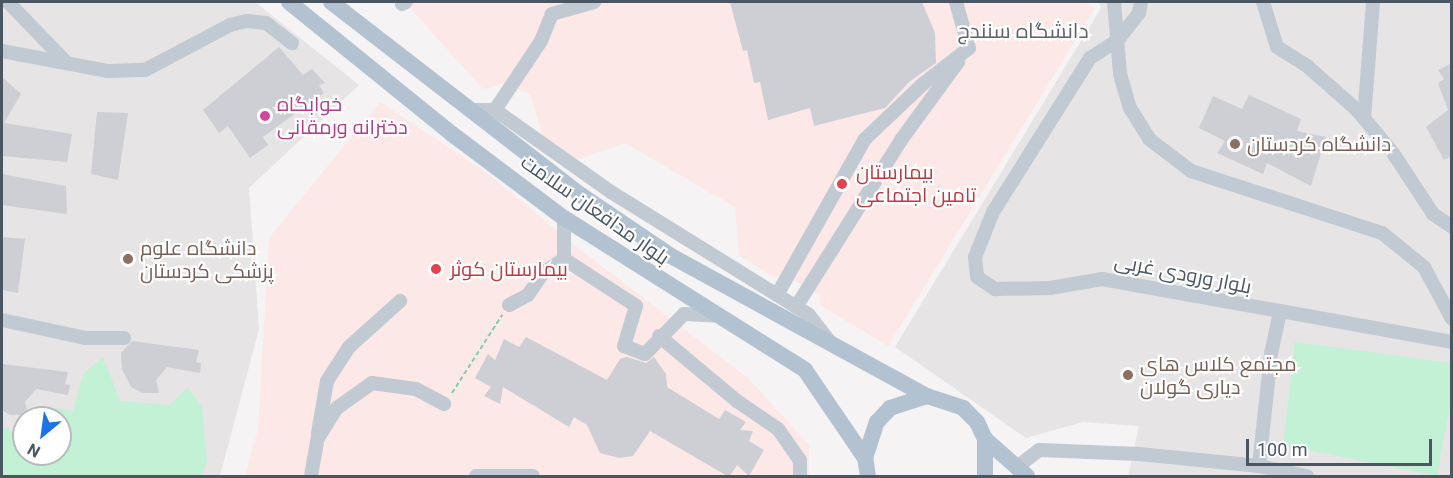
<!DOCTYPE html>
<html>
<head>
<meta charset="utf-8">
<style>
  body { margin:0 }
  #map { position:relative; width:1453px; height:478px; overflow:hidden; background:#f5f3f3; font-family:Roboto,Cairo,sans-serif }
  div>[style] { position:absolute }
  .education>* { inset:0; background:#e6e4e5 }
  .medical>* { inset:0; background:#fce8e6 }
  .green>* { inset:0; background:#c3f1d5 }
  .building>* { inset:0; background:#cdcfd5 }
  .path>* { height:2px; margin-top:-1px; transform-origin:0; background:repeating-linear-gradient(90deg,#7ad0a6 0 4.5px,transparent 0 7.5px) }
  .minor>* { height:14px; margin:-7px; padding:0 7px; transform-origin:7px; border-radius:7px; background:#c1cad2 }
  .major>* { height:16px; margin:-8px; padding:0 8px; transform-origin:8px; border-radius:8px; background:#b3c2d1 }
  .dots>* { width:16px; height:16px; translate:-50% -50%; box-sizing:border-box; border:3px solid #fff; border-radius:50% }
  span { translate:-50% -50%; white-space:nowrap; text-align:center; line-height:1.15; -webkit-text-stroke:4.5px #fff; paint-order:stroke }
  .hotel-label { font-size:20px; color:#b23c85 }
  .left { translate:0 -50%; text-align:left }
  .education-label { font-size:20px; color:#785e54 }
  .health-label { font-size:20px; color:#be3a42 }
  .street-label { font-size:20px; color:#4a5661 }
  .neighbourhood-label { font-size:21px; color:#5f6368 }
  .frame { position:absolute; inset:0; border:3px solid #4a5661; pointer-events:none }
  .north { position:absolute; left:12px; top:406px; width:60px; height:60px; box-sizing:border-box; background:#fff; border:2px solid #b7bbc0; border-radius:50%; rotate:209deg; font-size:16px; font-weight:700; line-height:24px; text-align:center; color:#4a5661 }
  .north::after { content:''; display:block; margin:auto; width:21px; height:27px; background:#1a73e8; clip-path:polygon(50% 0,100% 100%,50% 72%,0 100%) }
  .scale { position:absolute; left:1246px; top:439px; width:186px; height:27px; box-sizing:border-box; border:3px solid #4a5661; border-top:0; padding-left:8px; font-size:18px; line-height:21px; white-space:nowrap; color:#4a5661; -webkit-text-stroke:4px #fff; paint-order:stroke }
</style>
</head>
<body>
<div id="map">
  <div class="education">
    <i style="clip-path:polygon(evenodd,2px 2px,255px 2px,359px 85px,249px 188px,259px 329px,220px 476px,2px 476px,2px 2px,24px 418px,60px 418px,60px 454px,24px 454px,24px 418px)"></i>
    <i style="clip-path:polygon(1099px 2px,1451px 2px,1451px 476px,1128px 476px,1139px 426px,1083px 422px,1026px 438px,895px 347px,1101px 8px)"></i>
  </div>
  <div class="medical">
    <i style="clip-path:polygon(405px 2px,1084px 2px,1095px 8px,888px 346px,820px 305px,820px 295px,784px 275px,774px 277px,739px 255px,735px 207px,625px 143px,573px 161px,545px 144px,530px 94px,503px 84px,483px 89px)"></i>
    <i style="clip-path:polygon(380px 102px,490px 175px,574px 245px,748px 378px,809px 445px,809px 476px,245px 476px,258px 429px,269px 238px)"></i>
  </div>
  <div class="green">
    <i style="clip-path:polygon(1295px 342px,1451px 363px,1451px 400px,1437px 476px,1283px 445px)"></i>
    <i style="clip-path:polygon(103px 357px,120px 401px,170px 405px,188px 387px,202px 407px,207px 461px,202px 476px,2px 476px,2px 427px,24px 434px,24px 454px,60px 454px,60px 418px,50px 418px,49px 407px,73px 411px,84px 373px)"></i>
  </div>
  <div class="building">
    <i style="clip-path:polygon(730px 2px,922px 2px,935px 33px,936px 63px,909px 82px,885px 108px,814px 126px,810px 108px,768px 120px,760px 82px,754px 83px,747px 50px,743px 51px)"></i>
    <i style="clip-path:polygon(279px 47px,303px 75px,312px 69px,325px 83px,319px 85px,324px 93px,263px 137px,268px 145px,250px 158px,228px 126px,219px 133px,203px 110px)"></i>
    <i style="clip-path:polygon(1452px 63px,1452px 156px,1444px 160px,1426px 127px,1448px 110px,1438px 83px,1444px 79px,1438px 70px)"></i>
    <i style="clip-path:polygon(2px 77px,21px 94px,4px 123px,72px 134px,67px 162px,2px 156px)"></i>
    <i style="clip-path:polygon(1249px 95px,1301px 119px,1297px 131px,1326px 137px,1311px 186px,1267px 163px,1263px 174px,1217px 153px,1225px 141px,1199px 128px,1213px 96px,1242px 109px)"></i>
    <i style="clip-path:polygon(97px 112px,128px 113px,118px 180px,91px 174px)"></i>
    <i style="clip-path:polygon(2px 174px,66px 186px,67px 214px,2px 205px)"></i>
    <i style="clip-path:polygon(2px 237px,25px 239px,18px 293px,2px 290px)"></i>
    <i style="clip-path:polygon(526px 337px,607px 380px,620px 359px,627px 357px,646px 363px,654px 357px,666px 374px,667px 387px,719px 419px,725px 410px,746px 422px,740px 430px,753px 431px,749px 441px,764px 450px,749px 476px,737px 465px,729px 477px,650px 431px,633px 456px,619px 458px,600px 453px,587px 425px,574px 417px,569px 427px,503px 387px,500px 404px,484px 396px,491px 387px,475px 378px,488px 354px,495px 360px,504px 339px,519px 347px)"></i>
    <i style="clip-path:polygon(132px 341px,199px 350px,196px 362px,201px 363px,200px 373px,167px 367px,156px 380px,159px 393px,142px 393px,131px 387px,122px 369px,121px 353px)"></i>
    <i style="clip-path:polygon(2px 364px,68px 372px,65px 384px,70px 385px,68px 395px,36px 389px,25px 402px,28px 415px,10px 415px,2px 410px)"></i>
  </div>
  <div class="path">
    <i style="left:452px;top:393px;width:93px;rotate:-57.3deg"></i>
  </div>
  <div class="minor">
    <i style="left:8px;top:2px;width:81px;rotate:46deg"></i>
    <i style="left:956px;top:2px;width:48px;rotate:74.2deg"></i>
    <i style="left:1114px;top:2px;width:72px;rotate:85.2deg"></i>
    <i style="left:1120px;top:74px;width:35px;rotate:74deg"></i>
    <i style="left:1130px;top:108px;width:36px;rotate:58deg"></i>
    <i style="left:1149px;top:139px;width:53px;rotate:37.3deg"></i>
    <i style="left:1191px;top:171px;width:201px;rotate:18deg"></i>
    <i style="left:1382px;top:233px;width:54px;rotate:39deg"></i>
    <i style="left:1424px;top:267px;width:59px;rotate:61.7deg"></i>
    <i style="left:1141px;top:2px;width:11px;rotate:100deg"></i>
    <i style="left:1139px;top:13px;width:34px;rotate:128deg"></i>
    <i style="left:1118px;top:40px;width:33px;rotate:147deg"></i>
    <i style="left:1090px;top:58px;width:182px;rotate:122.2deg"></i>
    <i style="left:993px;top:212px;width:48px;rotate:111.8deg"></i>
    <i style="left:975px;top:257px;width:20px;rotate:84deg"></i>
    <i style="left:977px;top:277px;width:22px;rotate:34deg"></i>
    <i style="left:995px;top:289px;width:55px;rotate:-1deg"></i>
    <i style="left:1050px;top:288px;width:53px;rotate:-9.8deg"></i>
    <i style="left:1102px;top:279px;width:356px;rotate:10.2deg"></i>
    <i style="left:1263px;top:2px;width:47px;rotate:72.7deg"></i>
    <i style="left:1277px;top:47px;width:36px;rotate:32deg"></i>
    <i style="left:1307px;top:66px;width:67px;rotate:41.3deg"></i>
    <i style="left:1357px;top:110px;width:56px;rotate:50.1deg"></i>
    <i style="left:1393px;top:153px;width:73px;rotate:56.7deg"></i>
    <i style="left:1433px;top:214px;width:23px;rotate:34deg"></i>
    <i style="left:402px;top:4px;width:4px;rotate:-27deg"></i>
    <i style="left:2px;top:51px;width:108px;rotate:10.7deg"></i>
    <i style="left:108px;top:71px;width:37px;rotate:-2deg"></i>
    <i style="left:145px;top:70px;width:96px;rotate:-27.9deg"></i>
    <i style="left:230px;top:25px;width:17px;rotate:-13deg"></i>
    <i style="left:247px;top:21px;width:19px;rotate:6deg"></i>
    <i style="left:266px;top:23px;width:33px;rotate:38deg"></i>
    <i style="left:470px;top:110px;width:25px"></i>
    <i style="left:495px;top:110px;width:142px;rotate:35.3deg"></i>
    <i style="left:611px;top:192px;width:233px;rotate:31.8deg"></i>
    <i style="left:809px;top:315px;width:33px;rotate:52deg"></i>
    <i style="left:495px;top:110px;width:83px;rotate:-56.3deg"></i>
    <i style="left:541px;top:41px;width:29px;rotate:-68deg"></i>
    <i style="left:552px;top:14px;width:44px;rotate:-15.9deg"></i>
    <i style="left:1364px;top:119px;width:117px;rotate:-85.6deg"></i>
    <i style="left:564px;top:218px;width:41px;rotate:90deg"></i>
    <i style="left:564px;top:259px;width:86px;rotate:33.1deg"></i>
    <i style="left:636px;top:306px;width:42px;rotate:106.7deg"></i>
    <i style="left:624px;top:346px;width:22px;rotate:21deg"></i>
    <i style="left:645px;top:354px;width:56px;rotate:-45.7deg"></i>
    <i style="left:684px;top:314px;width:35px;rotate:3deg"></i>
    <i style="left:777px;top:295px;width:179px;rotate:-60.6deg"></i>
    <i style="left:865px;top:139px;width:80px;rotate:-43.5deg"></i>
    <i style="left:923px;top:84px;width:58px;rotate:-38deg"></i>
    <i style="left:509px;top:305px;width:21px;rotate:-28deg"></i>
    <i style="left:528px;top:295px;width:27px;rotate:-56deg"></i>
    <i style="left:543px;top:273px;width:25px;rotate:-34deg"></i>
    <i style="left:796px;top:307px;width:197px;rotate:-57.8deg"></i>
    <i style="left:901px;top:140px;width:97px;rotate:-53.8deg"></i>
    <i style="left:2px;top:320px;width:85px;rotate:12.2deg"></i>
    <i style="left:85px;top:338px;width:39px"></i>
    <i style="left:659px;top:336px;width:102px;rotate:39.8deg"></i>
    <i style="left:737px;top:401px;width:50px;rotate:34.3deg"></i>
    <i style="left:778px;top:429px;width:38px;rotate:55deg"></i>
    <i style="left:800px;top:460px;width:16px;rotate:90deg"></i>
    <i style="left:318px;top:433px;width:53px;rotate:-80.2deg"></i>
    <i style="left:327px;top:381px;width:40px;rotate:-57.1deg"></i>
    <i style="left:349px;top:347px;width:69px;rotate:-42deg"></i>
    <i style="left:1259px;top:466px;width:113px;rotate:-83.9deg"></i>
    <i style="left:1271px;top:354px;width:43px;rotate:-77.9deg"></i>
    <i style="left:1016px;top:468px;width:29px;rotate:-38deg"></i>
    <i style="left:1039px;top:450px;width:100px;rotate:2.3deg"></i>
    <i style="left:1139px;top:454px;width:121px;rotate:5.7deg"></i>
    <i style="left:1259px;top:466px;width:49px;rotate:11.8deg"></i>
    <i style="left:311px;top:476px;width:39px;rotate:-80deg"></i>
    <i style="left:318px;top:438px;width:36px;rotate:-58deg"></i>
    <i style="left:337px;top:408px;width:43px;rotate:-35.5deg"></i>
    <i style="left:372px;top:383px;width:44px;rotate:7.8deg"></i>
    <i style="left:416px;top:389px;width:32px;rotate:28deg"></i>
    <i style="left:476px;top:476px;width:57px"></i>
  </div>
  <div class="major">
    <i style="left:289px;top:2px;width:210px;rotate:39deg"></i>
    <i style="left:452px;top:134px;width:140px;rotate:36.9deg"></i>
    <i style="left:564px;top:218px;width:285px;rotate:32.2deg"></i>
    <i style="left:805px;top:370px;width:107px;rotate:55.7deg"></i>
    <i style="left:331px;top:2px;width:316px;rotate:37.7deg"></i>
    <i style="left:581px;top:195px;width:109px;rotate:34.1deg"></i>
    <i style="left:671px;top:256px;width:292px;rotate:28.7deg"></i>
    <i style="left:985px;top:439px;width:56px;rotate:41.4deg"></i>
    <i style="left:868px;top:476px;width:18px;rotate:-99deg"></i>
    <i style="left:865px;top:458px;width:38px;rotate:-72deg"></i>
    <i style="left:877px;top:422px;width:19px;rotate:-47deg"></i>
    <i style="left:890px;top:408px;width:39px;rotate:-18deg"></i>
    <i style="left:927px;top:396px;width:38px;rotate:18deg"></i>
    <i style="left:963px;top:408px;width:20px;rotate:45deg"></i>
    <i style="left:977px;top:422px;width:19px;rotate:65deg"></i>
    <i style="left:985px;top:439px;width:37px;rotate:90deg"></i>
  </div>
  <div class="dots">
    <i style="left:265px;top:116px;background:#d1479c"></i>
    <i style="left:1235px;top:144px;background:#8d6e63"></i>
    <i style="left:842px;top:184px;background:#e0444e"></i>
    <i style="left:128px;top:259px;background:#8d6e63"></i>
    <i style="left:436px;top:269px;background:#e0444e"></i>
    <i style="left:1128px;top:375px;background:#8d6e63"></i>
  </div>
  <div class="hotel-label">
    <span class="left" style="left:277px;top:116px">خوابگاه<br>دخترانه ورمقانی</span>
  </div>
  <div class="education-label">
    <span class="left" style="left:1247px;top:144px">دانشگاه کردستان</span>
    <span class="left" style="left:140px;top:260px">دانشگاه علوم<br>پزشکی کردستان</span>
    <span class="left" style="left:1140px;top:376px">مجتمع کلاس های<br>دیاری گولان</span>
  </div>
  <div class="health-label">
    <span class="left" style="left:856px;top:184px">بیمارستان<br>تامین اجتماعی</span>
    <span class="left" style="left:450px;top:269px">بیمارستان کوثر</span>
  </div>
  <div class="street-label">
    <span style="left:595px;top:210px;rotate:35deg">بلوار مدافعان سلامت</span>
    <span style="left:1183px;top:274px;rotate:11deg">بلوار ورودی غربی</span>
  </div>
  <div class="neighbourhood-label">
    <span style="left:1023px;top:31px">دانشگاه سنندج</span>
  </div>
  <div class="frame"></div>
  <div class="north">N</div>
  <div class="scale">100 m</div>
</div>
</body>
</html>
